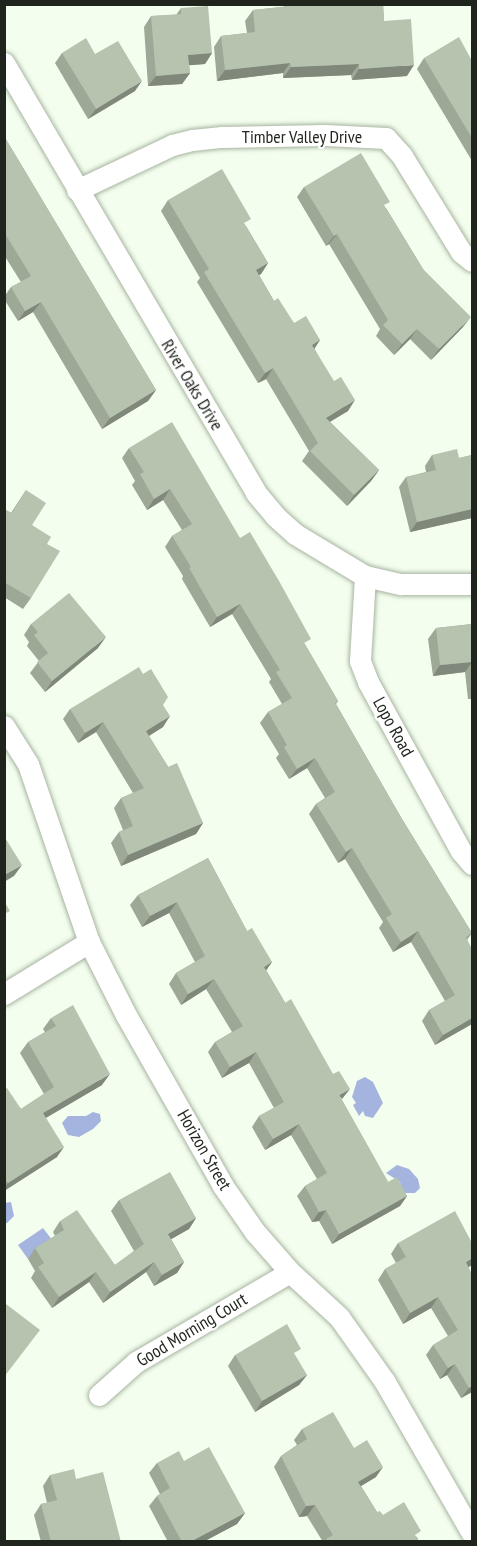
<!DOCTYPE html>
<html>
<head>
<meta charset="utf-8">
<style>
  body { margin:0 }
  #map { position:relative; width:477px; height:1546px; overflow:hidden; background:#f3feee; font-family:"PT Sans Narrow",sans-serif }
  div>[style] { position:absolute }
  .water>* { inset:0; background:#a5b4df }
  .roads { filter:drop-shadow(0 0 2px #a8b4a1) drop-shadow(0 0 2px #a8b4a1) }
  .street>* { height:21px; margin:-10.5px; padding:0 10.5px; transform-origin:10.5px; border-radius:10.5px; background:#fff }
  .wall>* { inset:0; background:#9da896 }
  .shaded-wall>* { inset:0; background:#7f887a }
  .building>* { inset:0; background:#b6c3af }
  span { translate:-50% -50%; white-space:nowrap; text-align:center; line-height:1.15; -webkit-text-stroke:4.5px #fff; paint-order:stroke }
  .street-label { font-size:18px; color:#1f241c }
  .frame { position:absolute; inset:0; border:6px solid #1f241c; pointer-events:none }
</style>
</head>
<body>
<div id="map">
  <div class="water">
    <i style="clip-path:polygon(365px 1077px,373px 1082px,383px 1103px,373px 1118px,365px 1116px,363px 1111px,359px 1116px,353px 1105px,356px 1103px,352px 1097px,357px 1081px)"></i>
    <i style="clip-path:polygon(93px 1112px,100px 1114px,101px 1121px,93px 1129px,79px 1137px,68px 1135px,62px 1123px,68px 1116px,86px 1116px)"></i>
    <i style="clip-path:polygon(397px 1165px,409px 1169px,418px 1179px,420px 1188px,415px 1193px,402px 1193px,400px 1182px,386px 1173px)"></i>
    <i style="clip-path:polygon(11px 1202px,14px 1216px,7px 1223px,5px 1223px,5px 1203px)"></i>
    <i style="clip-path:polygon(43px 1228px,53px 1241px,28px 1259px,18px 1245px)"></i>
  </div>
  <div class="roads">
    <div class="street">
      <i style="left:4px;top:63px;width:498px;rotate:59.6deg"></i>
      <i style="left:256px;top:493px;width:30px;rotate:50deg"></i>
      <i style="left:275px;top:516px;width:27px;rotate:42deg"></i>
      <i style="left:295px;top:534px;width:82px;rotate:31deg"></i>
      <i style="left:365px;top:576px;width:37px;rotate:13deg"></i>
      <i style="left:401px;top:584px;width:71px"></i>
      <i style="left:77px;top:190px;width:105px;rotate:-25.3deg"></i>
      <i style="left:172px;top:145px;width:21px;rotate:-14deg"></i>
      <i style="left:192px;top:140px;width:30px;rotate:-6deg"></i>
      <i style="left:222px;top:137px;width:103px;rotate:-1.1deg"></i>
      <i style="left:325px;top:135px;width:61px;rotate:2.8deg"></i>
      <i style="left:386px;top:138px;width:24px;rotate:48deg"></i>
      <i style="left:402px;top:156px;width:113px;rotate:58.4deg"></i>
      <i style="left:461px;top:252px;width:14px;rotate:39deg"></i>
      <i style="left:365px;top:576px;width:85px;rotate:93.4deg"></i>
      <i style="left:360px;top:661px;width:22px;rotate:69deg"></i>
      <i style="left:368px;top:682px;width:193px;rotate:61.2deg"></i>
      <i style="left:461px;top:851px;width:17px;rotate:50deg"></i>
      <i style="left:4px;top:726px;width:45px;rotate:57.7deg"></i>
      <i style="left:28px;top:764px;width:188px;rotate:71.1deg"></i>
      <i style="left:89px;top:942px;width:82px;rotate:63.1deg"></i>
      <i style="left:126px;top:1015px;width:197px;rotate:60.4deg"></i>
      <i style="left:223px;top:1186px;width:56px;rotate:55.2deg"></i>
      <i style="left:255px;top:1232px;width:53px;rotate:48.8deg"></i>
      <i style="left:290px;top:1272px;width:67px;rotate:42.6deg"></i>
      <i style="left:339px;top:1317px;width:80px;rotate:54.7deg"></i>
      <i style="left:385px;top:1382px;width:174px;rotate:60.1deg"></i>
      <i style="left:4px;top:994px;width:100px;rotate:-31.5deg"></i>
      <i style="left:99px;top:1395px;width:50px;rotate:-41.7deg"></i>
      <i style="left:136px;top:1362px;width:178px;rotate:-30.3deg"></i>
    </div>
  </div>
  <div class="wall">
    <i style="clip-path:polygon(285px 4px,383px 4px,384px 21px,407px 76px,352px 80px,351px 75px,283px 78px,283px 73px,217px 81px,214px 47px,221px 36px,247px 33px,245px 21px,253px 10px,284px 7px)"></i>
    <i style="clip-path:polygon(181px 8px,212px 53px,205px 64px,189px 65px,190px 73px,182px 84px,148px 86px,144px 27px,151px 16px,176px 15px)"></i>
    <i style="clip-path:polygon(62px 53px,95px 54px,135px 91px,88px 119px,55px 63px)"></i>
    <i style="clip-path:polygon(424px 58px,472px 61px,472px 161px,417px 69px)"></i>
    <i style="clip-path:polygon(4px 136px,156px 390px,148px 401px,102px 429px,33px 312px,18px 321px,4px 299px,4px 297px,11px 287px,21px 282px,4px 255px)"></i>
    <i style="clip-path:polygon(304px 187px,386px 208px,423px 269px,463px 327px,431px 360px,410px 339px,394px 355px,376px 336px,380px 329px,329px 244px,326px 246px,297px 197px)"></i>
    <i style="clip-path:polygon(168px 200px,246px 226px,268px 263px,261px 274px,259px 275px,274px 301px,294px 323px,320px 340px,314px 348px,348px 411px,330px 422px,379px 470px,371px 481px,347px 506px,302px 461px,309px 451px,266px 379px,258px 383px,197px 282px,200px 278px,161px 211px)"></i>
    <i style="clip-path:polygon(129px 448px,240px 538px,306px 646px,338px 701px,336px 704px,402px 819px,472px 933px,467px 940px,472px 1024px,435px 1045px,422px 1021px,429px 1010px,445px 1001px,411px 942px,393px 952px,379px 928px,383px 922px,345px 859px,338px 863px,309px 814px,316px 804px,325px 798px,307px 768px,289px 779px,276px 758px,279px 754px,260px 723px,268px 712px,282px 704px,269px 682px,271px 679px,232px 614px,210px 627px,182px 579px,183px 576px,165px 547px,172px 536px,182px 530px,163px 500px,147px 510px,132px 485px,135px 481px,122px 458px)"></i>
    <i style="clip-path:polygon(432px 455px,459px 458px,472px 455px,472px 518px,410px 532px,399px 487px,406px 477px,426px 472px,425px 466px)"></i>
    <i style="clip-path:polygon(26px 490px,32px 525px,47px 544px,31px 598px,23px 609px,4px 597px,4px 509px,11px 513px)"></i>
    <i style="clip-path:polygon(31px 624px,98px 648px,45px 692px,30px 673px,39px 661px,27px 646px,29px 642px,24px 635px)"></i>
    <i style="clip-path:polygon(472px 624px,472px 699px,468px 699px,465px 672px,433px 676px,428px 639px,436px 628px)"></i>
    <i style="clip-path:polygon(163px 705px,163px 727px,149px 736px,203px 823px,196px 834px,121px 866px,111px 843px,119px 832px,123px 830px,114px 808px,121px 798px,133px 793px,96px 732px,78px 743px,63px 719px,70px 709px)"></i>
    <i style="clip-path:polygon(208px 858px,247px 931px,272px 962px,266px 970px,342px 1100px,388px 1182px,407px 1196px,400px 1206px,332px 1244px,319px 1221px,312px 1222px,297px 1196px,305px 1186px,317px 1179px,291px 1135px,265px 1150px,252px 1127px,259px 1116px,274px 1108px,249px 1063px,222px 1078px,208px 1052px,215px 1042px,232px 1032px,206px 989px,181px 1005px,169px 984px,176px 973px,195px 962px,169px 913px,142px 927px,130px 905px,138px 895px)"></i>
    <i style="clip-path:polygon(51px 1018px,102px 1085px,46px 1118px,57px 1157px,4px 1191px,4px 1089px,21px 1109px,44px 1094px,20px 1053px,28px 1042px,45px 1032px,43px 1029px)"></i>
    <i style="clip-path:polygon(119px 1200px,196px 1218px,189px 1229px,171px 1239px,184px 1262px,177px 1273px,154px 1286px,146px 1272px,103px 1303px,89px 1282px,52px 1308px,31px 1278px,35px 1271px,28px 1259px,35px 1248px,55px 1236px,53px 1232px,60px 1221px,115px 1265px,134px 1251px,111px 1211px)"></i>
    <i style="clip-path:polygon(398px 1243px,472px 1265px,469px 1267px,472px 1392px,461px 1398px,447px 1375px,440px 1379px,426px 1355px,433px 1345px,448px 1336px,431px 1308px,403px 1324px,378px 1280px,385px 1269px,396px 1263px,391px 1254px)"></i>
    <i style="clip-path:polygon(235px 1355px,307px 1375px,299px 1385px,255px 1412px,228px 1366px)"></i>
    <i style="clip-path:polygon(302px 1429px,354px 1448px,376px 1477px,361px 1486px,377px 1512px,383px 1515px,417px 1537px,419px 1542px,323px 1542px,307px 1516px,299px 1517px,274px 1467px,281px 1456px,297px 1445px,294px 1440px)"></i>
    <i style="clip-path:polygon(184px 1461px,245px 1513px,237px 1524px,203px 1542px,168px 1542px,149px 1506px,157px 1496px,160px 1494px,149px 1473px,157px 1463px)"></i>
    <i style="clip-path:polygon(50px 1475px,76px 1479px,121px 1542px,41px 1542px,34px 1515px,41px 1504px,47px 1503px,43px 1486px)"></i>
  </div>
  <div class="shaded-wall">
    <i style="clip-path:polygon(212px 53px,205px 64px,181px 66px,188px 55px)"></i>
    <i style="clip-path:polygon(290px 63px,283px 73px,217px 81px,225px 70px)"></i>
    <i style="clip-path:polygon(359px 64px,351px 75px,283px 78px,291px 67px)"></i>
    <i style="clip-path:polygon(414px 65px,407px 76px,352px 80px,359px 69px)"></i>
    <i style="clip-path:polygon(190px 73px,182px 84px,148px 86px,156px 76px)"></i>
    <i style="clip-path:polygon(142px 81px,135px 91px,88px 119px,96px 109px)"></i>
    <i style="clip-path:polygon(337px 234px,329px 244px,326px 246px,334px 236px)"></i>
    <i style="clip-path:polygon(268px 263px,261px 274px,249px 281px,256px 270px)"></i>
    <i style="clip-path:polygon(41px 302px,33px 312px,18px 321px,25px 311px)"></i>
    <i style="clip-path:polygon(471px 317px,463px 327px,431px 360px,439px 349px)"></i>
    <i style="clip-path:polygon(417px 329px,410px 339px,394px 355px,402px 344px)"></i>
    <i style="clip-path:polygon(320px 340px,313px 351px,312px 345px)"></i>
    <i style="clip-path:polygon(273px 368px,266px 379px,258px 383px,265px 373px)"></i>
    <i style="clip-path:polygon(156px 390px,148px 401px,102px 429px,110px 418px)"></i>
    <i style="clip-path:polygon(355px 400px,348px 411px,319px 428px,326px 418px)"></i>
    <i style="clip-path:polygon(379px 470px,371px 481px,347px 506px,354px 495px)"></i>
    <i style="clip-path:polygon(170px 489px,163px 500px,147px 510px,154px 499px)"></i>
    <i style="clip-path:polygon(472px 509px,472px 518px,410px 532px,417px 522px)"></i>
    <i style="clip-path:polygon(240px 604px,232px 614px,210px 627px,217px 617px)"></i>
    <i style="clip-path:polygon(106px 637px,98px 648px,45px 692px,52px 681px)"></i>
    <i style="clip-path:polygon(472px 662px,465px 672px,433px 676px,440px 665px)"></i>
    <i style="clip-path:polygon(170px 716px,163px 727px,139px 742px,146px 731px)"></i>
    <i style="clip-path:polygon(103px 722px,96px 732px,78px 743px,85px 733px)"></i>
    <i style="clip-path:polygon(315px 758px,307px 768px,289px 779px,297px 769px)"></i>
    <i style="clip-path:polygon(203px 823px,196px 834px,121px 866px,128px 855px)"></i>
    <i style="clip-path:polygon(352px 848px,345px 859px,338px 863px,346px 852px)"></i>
    <i style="clip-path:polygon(22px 865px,14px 876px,4px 882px,4px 875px)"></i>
    <i style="clip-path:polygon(177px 902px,169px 913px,142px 927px,150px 916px)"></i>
    <i style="clip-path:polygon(418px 931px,411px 942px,393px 952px,401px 942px)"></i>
    <i style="clip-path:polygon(272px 962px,265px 972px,264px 967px)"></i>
    <i style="clip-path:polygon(214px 979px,206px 989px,181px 1005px,188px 994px)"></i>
    <i style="clip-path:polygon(472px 1018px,472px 1024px,435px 1045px,443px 1035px)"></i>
    <i style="clip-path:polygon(256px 1052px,249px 1063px,222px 1078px,230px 1067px)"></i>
    <i style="clip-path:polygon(110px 1074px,102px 1085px,35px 1124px,43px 1113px)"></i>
    <i style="clip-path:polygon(350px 1089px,342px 1099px,339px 1095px)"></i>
    <i style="clip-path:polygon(299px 1124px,291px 1135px,265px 1150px,273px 1139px)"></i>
    <i style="clip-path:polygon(64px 1147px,57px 1157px,4px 1191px,4px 1188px,8px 1183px)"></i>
    <i style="clip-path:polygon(407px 1196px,400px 1206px,332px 1244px,339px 1234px)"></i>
    <i style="clip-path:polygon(326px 1210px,319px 1221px,312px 1222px,319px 1212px)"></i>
    <i style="clip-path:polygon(196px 1218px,189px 1229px,161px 1245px,168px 1234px)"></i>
    <i style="clip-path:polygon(472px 1258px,472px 1265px,458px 1273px,466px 1262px)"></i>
    <i style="clip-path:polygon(154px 1262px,146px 1272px,103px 1303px,110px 1292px)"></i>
    <i style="clip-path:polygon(184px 1262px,177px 1273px,154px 1286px,162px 1275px)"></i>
    <i style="clip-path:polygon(96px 1272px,89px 1282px,52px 1308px,59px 1297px)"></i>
    <i style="clip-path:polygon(438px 1297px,431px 1308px,403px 1324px,410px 1313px)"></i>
    <i style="clip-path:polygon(455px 1364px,447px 1375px,440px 1379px,448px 1368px)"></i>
    <i style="clip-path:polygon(307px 1375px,299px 1385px,255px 1412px,262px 1401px)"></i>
    <i style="clip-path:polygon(472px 1386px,472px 1392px,461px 1398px,469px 1388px)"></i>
    <i style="clip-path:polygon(383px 1467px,376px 1477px,351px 1492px,358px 1482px)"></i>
    <i style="clip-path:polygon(315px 1505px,307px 1516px,299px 1517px,306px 1506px)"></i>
    <i style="clip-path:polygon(245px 1513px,237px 1524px,203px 1542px,190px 1542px)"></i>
  </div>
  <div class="building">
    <i style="clip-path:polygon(288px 4px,383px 4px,384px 21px,411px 19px,414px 65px,359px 69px,359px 64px,291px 67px,290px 63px,225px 70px,221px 36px,255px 32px,253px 10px,288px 6px)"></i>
    <i style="clip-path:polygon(208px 6px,212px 53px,188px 55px,190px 73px,156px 76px,151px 16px,181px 14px,181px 8px)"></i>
    <i style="clip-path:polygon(459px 37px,472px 61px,472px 138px,424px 58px)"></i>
    <i style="clip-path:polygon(86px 38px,95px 54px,118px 41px,142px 81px,96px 109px,62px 53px)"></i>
    <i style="clip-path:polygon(4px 136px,156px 390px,110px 418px,41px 302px,25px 311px,11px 287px,31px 276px,4px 232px)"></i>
    <i style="clip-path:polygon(361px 153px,390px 202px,384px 205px,423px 269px,471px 317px,439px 349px,417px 329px,402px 344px,383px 325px,388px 320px,337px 234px,334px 236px,304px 187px)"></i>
    <i style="clip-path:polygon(222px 169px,251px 219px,244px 223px,268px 263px,256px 270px,274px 301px,278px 298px,294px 323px,306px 316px,320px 340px,312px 345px,334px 381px,341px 377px,355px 400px,326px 418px,379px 470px,354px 495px,310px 451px,318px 443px,273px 368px,265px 373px,204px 272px,209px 269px,168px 200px)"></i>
    <i style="clip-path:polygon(172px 422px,240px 538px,250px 532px,279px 581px,311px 639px,304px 643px,338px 701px,335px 703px,402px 819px,472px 933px,466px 937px,472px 949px,472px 1018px,443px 1035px,429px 1010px,455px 995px,418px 931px,401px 942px,386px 918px,392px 914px,352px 848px,346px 852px,316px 804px,335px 792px,315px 758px,297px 769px,284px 747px,287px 745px,268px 712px,292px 698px,276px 672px,280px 670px,240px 604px,217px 617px,189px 568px,191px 567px,172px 536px,192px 524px,170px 489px,154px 499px,140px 474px,144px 472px,129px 448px)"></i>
    <i style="clip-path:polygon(457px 449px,459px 458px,472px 455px,472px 509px,417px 522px,406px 477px,436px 470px,432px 455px)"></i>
    <i style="clip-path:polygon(26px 490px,46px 503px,32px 525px,51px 537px,47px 544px,60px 551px,31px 598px,4px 582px,4px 509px,12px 513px)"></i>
    <i style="clip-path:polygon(69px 593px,106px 637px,52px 681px,37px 662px,48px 653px,34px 635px,38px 632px,31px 624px)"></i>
    <i style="clip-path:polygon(472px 624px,472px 662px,440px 665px,436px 628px)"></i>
    <i style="clip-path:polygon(139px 667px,143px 674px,151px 669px,168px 697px,163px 705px,170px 716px,146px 731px,168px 767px,177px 763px,203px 823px,128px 855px,119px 832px,133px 826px,121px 798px,144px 788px,103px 722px,85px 733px,70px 709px)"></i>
    <i style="clip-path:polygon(4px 836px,22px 865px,4px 875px)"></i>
    <i style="clip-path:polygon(208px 858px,247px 931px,252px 928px,272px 962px,264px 967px,285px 1003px,291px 999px,333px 1074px,339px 1071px,350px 1089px,339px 1095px,388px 1182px,397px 1177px,407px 1196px,339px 1234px,326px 1210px,319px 1212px,305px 1186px,327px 1173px,299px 1124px,273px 1139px,259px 1116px,284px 1102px,256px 1052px,230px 1067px,215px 1042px,243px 1026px,214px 979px,188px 994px,176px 973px,205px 956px,177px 902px,150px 916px,138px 895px)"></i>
    <i style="clip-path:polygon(4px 901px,10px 911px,4px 914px)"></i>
    <i style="clip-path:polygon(73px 1005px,110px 1074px,43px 1113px,64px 1147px,8px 1183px,4px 1178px,4px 1089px,7px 1088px,21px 1109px,54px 1087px,28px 1042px,56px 1026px,51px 1018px)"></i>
    <i style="clip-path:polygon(170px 1172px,196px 1218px,168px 1234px,184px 1262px,162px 1275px,154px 1262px,110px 1292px,96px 1272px,59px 1297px,38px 1267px,44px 1263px,35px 1248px,64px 1230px,60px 1221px,77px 1210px,115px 1265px,144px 1244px,119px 1200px)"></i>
    <i style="clip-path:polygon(455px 1211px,472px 1243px,472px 1258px,466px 1262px,472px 1274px,472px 1386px,469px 1388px,455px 1364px,448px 1368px,433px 1345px,458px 1330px,438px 1297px,410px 1313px,385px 1269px,406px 1257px,398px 1243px)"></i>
    <i style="clip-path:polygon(6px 1304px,40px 1330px,4px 1377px,4px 1306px)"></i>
    <i style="clip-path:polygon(287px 1324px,301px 1349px,294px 1353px,307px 1375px,262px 1401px,235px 1355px)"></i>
    <i style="clip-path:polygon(333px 1412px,354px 1448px,367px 1440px,383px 1467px,358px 1482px,377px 1512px,380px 1511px,383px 1515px,404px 1502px,421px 1531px,415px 1535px,419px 1542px,328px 1542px,326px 1539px,333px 1535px,315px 1505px,306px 1506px,281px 1456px,307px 1439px,302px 1429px)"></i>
    <i style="clip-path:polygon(209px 1447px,245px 1513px,190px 1542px,182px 1542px,157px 1496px,170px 1488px,157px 1463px,179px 1451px,184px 1461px)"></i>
    <i style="clip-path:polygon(74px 1469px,76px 1479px,103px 1472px,121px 1542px,51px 1542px,41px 1504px,57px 1500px,50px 1475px)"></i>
  </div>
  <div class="street-label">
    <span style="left:302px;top:137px">Timber Valley Drive</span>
    <span style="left:192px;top:385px;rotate:59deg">River Oaks Drive</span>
    <span style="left:393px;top:727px;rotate:61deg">Lopo Road</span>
    <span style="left:204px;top:1150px;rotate:60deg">Horizon Street</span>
    <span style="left:192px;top:1330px;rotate:-31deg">Good Morning Court</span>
  </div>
  <div class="frame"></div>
</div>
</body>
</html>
